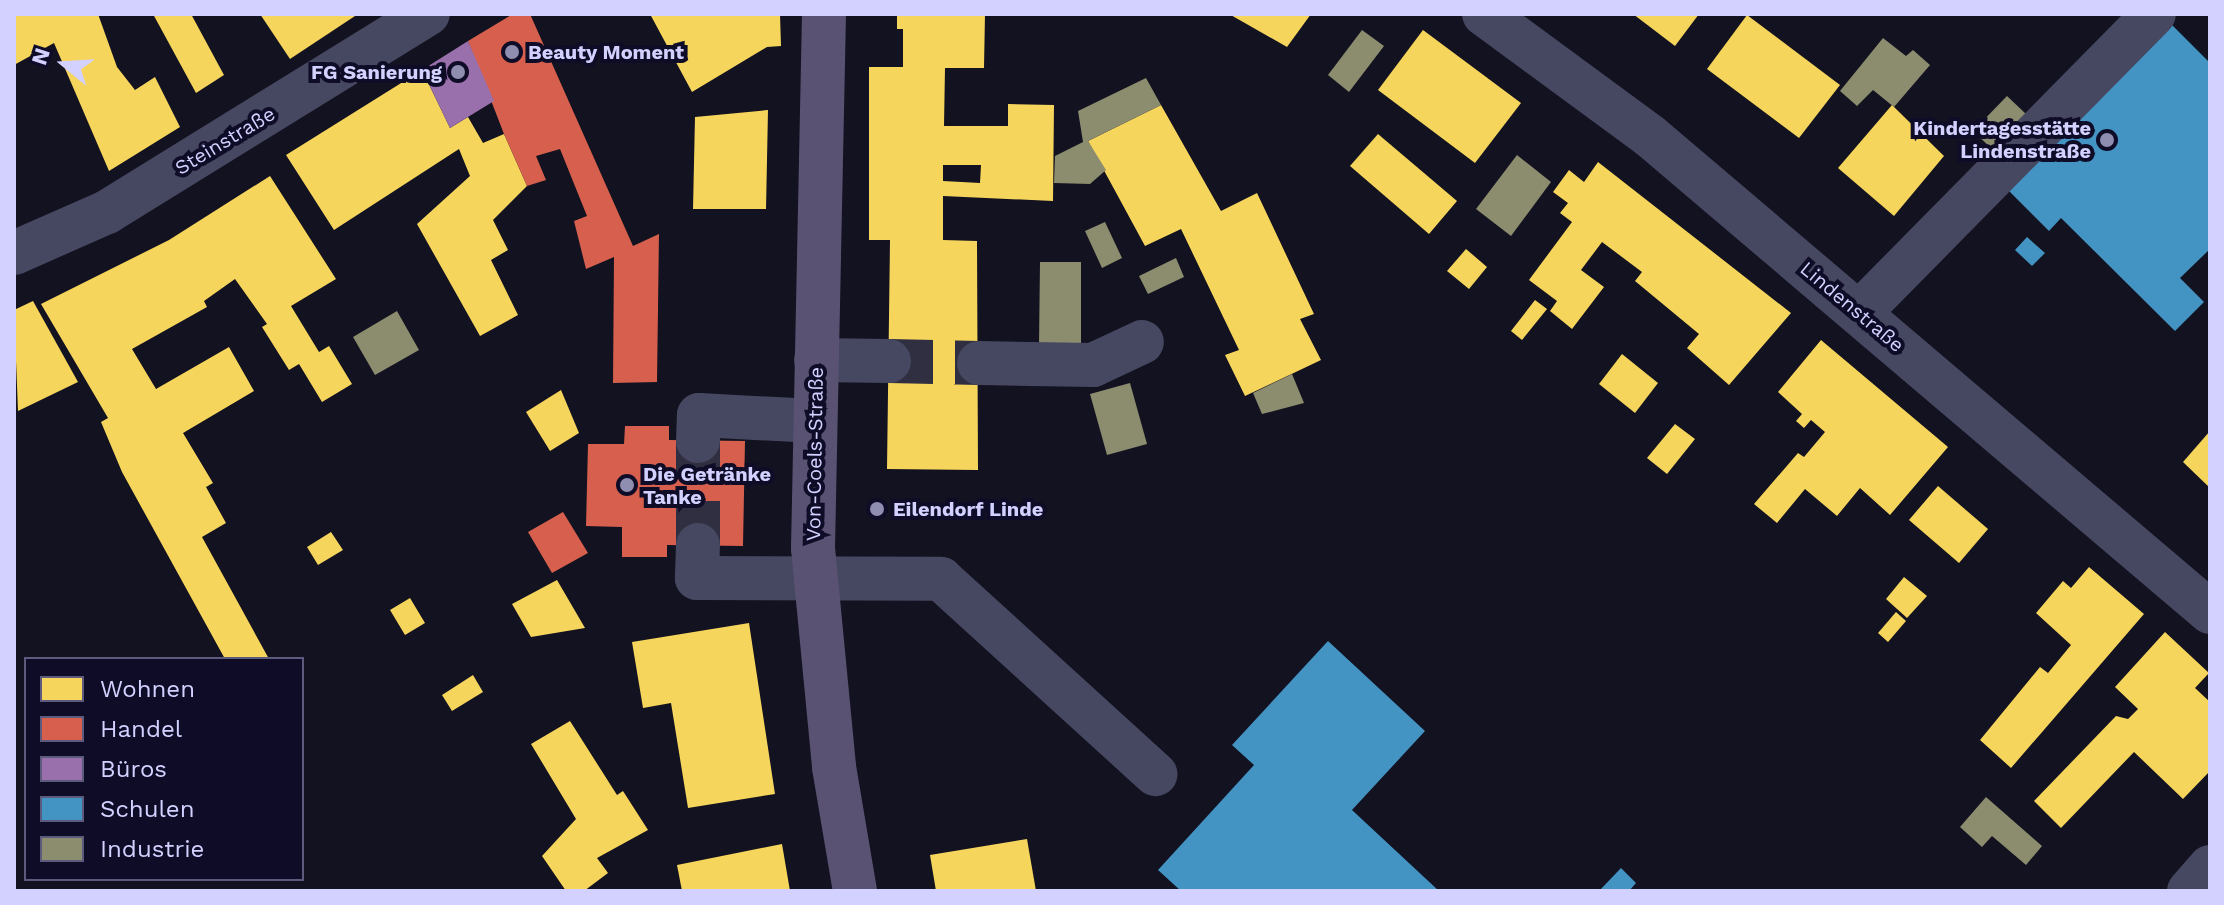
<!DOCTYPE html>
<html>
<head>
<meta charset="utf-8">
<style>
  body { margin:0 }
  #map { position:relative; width:2224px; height:905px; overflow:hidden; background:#131220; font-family:"Work Sans",sans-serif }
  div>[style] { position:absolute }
  .homes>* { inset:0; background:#f6d55c }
  .shops>* { inset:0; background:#d6604d }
  .offices>* { inset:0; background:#9970ab }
  .schools>* { inset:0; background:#4393c3 }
  .industry>* { inset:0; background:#8c8c6e }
  .minor-tunnel>* { height:44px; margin-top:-22px; transform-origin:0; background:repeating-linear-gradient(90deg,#302f41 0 44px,transparent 0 66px) }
  .minor>* { height:44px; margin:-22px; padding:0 22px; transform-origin:22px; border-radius:22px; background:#464761 }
  .major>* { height:44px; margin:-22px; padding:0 22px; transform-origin:22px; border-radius:22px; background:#5a5273 }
  .dots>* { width:22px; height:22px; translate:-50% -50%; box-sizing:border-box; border:4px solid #0e0c26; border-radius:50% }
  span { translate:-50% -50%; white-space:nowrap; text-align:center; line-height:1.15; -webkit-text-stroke:8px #0e0c26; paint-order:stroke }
  .poi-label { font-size:20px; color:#d2d1ff; font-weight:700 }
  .left { translate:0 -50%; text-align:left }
  .right { translate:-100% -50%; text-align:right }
  .street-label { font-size:20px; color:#d2d1ff }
  .frame { position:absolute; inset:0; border:16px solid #d2d1ff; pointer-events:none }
  .legend { position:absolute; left:24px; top:657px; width:280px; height:224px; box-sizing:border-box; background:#0e0c26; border:2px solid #5c5b7d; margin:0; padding:10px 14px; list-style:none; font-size:24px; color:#d2d1ff }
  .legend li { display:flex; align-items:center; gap:16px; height:40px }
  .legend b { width:40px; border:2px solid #5c5b7d }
  .north { position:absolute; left:24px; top:24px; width:80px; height:80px; -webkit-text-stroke:6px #0e0c26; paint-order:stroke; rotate:288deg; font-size:22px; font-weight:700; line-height:32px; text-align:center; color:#d2d1ff }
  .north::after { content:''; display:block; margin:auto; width:28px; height:36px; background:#d2d1ff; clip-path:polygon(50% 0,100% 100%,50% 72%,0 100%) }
</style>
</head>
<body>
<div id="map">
  <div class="homes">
    <i style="clip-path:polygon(14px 14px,98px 14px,117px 67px,135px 90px,155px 77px,180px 127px,109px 171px,54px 43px,14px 65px)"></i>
    <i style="clip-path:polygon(153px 14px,191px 14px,224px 75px,196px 93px)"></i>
    <i style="clip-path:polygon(260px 14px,354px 14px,355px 16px,290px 59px)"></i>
    <i style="clip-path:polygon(650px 14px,780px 14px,781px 46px,767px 47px,692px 92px)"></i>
    <i style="clip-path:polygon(evenodd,897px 14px,985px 14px,984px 68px,945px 68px,944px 126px,1008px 126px,1008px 104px,1054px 105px,1053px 201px,943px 196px,943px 240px,977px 241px,978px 470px,887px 469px,890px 240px,869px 240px,869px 67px,903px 67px,903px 29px,897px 29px,897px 14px,943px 165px,981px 165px,980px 183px,943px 181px,943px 165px)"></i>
    <i style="clip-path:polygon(1229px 14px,1311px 14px,1287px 47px)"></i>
    <i style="clip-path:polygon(1633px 14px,1699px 14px,1675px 46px)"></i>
    <i style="clip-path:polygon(1747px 15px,1840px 85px,1799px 138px,1707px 69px)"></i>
    <i style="clip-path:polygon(1423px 30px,1521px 103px,1475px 163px,1378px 90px)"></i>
    <i style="clip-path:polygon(422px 70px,450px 128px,468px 117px,483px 143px,504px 134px,527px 186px,493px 220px,508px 250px,491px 260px,518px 315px,480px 336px,417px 224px,470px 176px,459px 149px,334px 230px,286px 155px)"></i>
    <i style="clip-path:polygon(1161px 105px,1221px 211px,1257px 193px,1314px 314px,1300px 319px,1321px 360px,1245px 396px,1225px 355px,1239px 350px,1181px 229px,1145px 246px,1088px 141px)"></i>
    <i style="clip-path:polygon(1892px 105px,1944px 156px,1894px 216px,1838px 168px)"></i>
    <i style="clip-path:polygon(768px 110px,766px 209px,693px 209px,695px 117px)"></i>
    <i style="clip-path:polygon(1378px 134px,1457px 201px,1429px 234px,1350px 166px)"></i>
    <i style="clip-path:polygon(1598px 162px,1791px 313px,1729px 385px,1687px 348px,1699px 334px,1635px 281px,1642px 272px,1602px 242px,1581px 270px,1604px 287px,1572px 329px,1550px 311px,1557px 301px,1529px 280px,1572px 222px,1560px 213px,1568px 203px,1553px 192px,1569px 170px,1584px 182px)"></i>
    <i style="clip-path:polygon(270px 176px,336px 279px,291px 306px,319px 352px,329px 346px,352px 384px,322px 402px,299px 364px,289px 370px,262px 327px,267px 324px,235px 279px,204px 301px,207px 307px,132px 349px,156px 389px,229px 347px,254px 391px,183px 433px,213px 483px,206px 487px,226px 523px,202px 537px,269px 659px,225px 659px,122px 472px,101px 422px,108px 418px,41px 304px,169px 240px)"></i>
    <i style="clip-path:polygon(1466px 249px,1487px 267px,1469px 289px,1447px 271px)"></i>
    <i style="clip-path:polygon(1535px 300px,1547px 309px,1522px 340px,1511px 331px)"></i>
    <i style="clip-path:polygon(33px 301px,78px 382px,18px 411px,14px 310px)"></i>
    <i style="clip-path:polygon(1821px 340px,1948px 447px,1890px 515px,1860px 488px,1837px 516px,1805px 489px,1777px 523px,1754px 504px,1798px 453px,1804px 457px,1825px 432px,1811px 420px,1804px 428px,1796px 421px,1802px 414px,1778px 392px)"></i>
    <i style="clip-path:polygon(1622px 354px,1658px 383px,1635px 413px,1599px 384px)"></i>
    <i style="clip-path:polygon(561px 390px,579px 433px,550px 451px,526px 412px)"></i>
    <i style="clip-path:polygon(1675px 424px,1695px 439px,1667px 474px,1647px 458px)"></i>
    <i style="clip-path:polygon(2210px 431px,2210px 488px,2183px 462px)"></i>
    <i style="clip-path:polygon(1938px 486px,1988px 529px,1959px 563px,1909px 520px)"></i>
    <i style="clip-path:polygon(331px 532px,343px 550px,318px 565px,307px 547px)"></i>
    <i style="clip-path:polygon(2089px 567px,2144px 614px,2011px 768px,1980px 740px,2040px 667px,2048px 673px,2071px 645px,2036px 613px,2063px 581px,2071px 588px)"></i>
    <i style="clip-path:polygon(1904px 577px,1927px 596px,1907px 618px,1886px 599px)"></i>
    <i style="clip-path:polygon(557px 580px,585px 628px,531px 637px,512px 604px)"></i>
    <i style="clip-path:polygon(410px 598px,425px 623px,405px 635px,390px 610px)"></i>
    <i style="clip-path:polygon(1896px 612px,1906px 621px,1888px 642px,1878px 633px)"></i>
    <i style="clip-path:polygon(749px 623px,775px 794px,688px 808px,671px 703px,643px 708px,632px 642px)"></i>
    <i style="clip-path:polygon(2165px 632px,2209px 673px,2195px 688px,2210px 702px,2210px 771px,2183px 799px,2134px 752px,2061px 828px,2034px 801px,2116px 716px,2128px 719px,2138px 709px,2115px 687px)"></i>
    <i style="clip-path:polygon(473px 675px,483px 692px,452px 711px,442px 695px)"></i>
    <i style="clip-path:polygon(570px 721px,617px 795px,623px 791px,648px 830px,597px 858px,608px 873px,584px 891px,566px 891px,542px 856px,576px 819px,531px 744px)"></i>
    <i style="clip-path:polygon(1027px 839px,1036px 891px,936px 891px,930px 855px)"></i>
    <i style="clip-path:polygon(782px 844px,790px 891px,682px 891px,677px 865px)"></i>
  </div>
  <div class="shops">
    <i style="clip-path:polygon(513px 14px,530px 14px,633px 246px,659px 234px,657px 382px,613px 383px,614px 257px,586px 269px,574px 221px,587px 216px,560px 149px,536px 156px,546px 180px,527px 186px,504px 134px,468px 41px)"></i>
    <i style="clip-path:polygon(625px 426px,669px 426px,669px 440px,745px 441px,743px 546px,667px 545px,667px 557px,622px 557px,622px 527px,586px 526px,588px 444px,624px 444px)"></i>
    <i style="clip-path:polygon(563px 512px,588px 553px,552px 573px,528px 532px)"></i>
  </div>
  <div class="offices">
    <i style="clip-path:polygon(468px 41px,494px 101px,450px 128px,422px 70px)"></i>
  </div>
  <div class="schools">
    <i style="clip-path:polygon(2169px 22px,2210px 63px,2210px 249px,2180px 278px,2204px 302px,2175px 331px,2061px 218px,2049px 231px,2006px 188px)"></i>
    <i style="clip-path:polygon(2027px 237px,2045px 253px,2032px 266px,2015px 250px)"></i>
    <i style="clip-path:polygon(1328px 641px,1425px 731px,1352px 810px,1439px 891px,1181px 891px,1158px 870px,1254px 765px,1232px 745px)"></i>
    <i style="clip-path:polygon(1621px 868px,1636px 883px,1629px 891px,1599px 891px)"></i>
  </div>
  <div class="industry">
    <i style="clip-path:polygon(1362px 30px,1384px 46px,1349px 92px,1328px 75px)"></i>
    <i style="clip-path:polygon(1883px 38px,1906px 56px,1913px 50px,1930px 65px,1894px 107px,1873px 90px,1857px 106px,1840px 91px)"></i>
    <i style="clip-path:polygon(1146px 78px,1161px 105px,1088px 141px,1106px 170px,1090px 184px,1054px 183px,1055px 156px,1083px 142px,1078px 111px)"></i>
    <i style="clip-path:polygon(2007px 96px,2026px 114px,1992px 149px,1973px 131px)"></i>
    <i style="clip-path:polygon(1517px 155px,1551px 182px,1511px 236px,1476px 209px)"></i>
    <i style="clip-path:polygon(1105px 222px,1122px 258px,1102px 268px,1085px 231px)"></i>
    <i style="clip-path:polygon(1176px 258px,1184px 277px,1148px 294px,1139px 276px)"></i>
    <i style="clip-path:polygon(1040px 262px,1081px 262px,1081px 345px,1039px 345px)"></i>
    <i style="clip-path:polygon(397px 311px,419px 350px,375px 375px,353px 337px)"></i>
    <i style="clip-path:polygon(1292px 374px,1304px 403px,1262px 414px,1253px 393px)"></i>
    <i style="clip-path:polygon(1130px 383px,1147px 444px,1107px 455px,1090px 394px)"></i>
    <i style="clip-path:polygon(1986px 797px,2042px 846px,2026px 865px,1992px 836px,1982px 847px,1960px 827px)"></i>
  </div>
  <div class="minor-tunnel">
    <i style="left:889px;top:361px;width:90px;rotate:1.3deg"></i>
    <i style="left:698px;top:545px;width:104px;rotate:-90deg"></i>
  </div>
  <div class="minor">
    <i style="left:1484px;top:14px;width:206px;rotate:36.3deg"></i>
    <i style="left:1650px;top:136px;width:735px;rotate:40.36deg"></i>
    <i style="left:14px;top:253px;width:102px;rotate:-23.8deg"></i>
    <i style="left:107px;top:212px;width:377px;rotate:-31.7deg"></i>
    <i style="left:1859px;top:313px;width:420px;rotate:-45.4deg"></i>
    <i style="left:816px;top:360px;width:73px;rotate:0.8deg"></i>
    <i style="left:979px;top:363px;width:114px;rotate:1deg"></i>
    <i style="left:1093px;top:365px;width:54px;rotate:-25.1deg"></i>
    <i style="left:698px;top:441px;width:26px;rotate:-88deg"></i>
    <i style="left:699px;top:415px;width:116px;rotate:3deg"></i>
    <i style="left:698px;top:545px;width:33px;rotate:92deg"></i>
    <i style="left:697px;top:578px;width:244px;rotate:0.2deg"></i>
    <i style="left:941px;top:579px;width:290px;rotate:42.3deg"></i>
    <i style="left:2189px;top:891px;width:32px;rotate:-49deg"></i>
  </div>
  <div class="major">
    <i style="left:824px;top:14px;width:534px;rotate:91.18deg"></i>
    <i style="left:813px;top:548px;width:220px;rotate:84.5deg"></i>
    <i style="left:834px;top:767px;width:126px;rotate:80.4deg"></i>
  </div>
  <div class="dots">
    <i style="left:512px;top:52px;background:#8f8eb1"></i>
    <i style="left:458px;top:72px;background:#8f8eb1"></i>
    <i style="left:2107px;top:140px;background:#8f8eb1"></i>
    <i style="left:627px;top:485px;background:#8f8eb1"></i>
    <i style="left:877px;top:509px;background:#8f8eb1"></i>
  </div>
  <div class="poi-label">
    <span class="left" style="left:528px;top:52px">Beauty Moment</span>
    <span class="right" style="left:442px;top:72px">FG Sanierung</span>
    <span class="right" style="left:2091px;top:140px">Kindertagesstätte<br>Lindenstraße</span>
    <span class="left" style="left:643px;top:486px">Die Getränke<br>Tanke</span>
    <span class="left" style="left:893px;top:509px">Eilendorf Linde</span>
  </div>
  <div class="street-label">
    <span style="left:225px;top:141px;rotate:-31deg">Steinstraße</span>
    <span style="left:1852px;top:307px;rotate:40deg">Lindenstraße</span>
    <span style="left:815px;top:454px;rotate:-89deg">Von-Coels-Straße</span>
  </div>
  <div class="frame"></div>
  <ul class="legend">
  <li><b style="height:22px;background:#f6d55c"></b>Wohnen</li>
  <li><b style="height:22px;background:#d6604d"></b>Handel</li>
  <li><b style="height:22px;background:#9970ab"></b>Büros</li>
  <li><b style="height:22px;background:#4393c3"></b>Schulen</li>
  <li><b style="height:22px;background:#8c8c6e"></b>Industrie</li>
  </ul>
  <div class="north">N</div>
</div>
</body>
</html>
